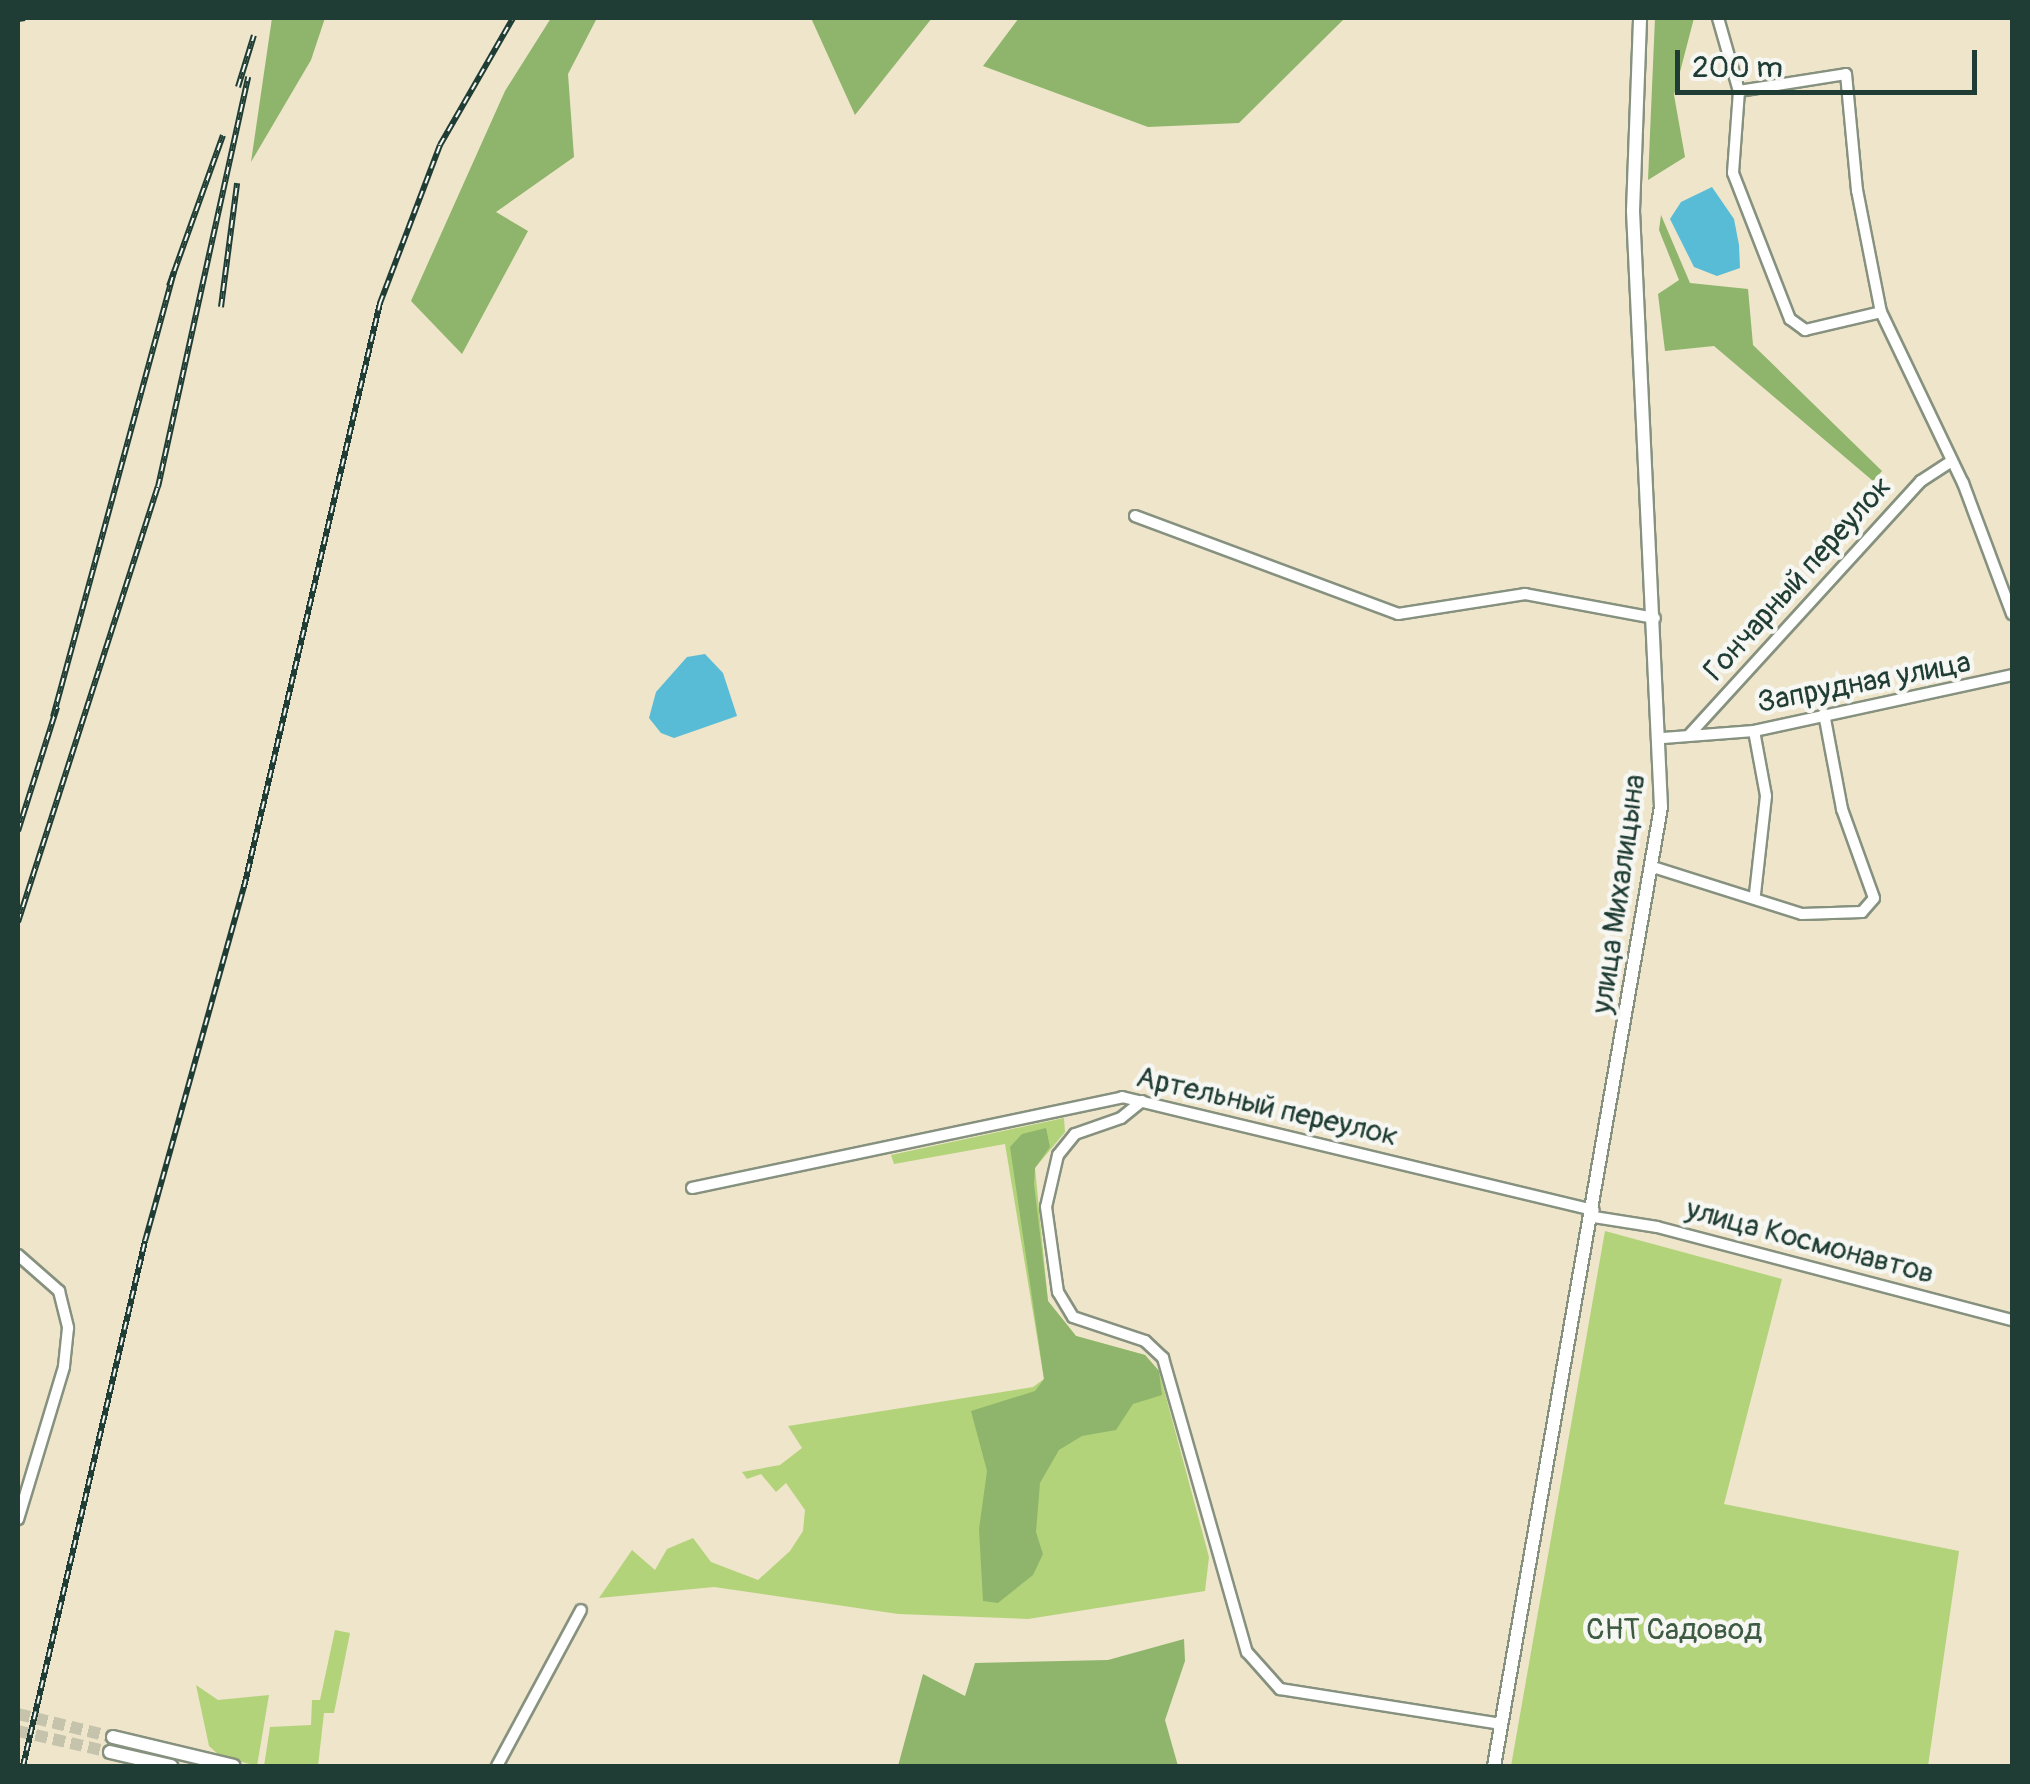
<!DOCTYPE html>
<meta charset="utf-8">
<style>
body{margin:0}
#map{position:relative;width:2030px;height:1784px;overflow:hidden;background:#eee5ca;font-family:Pangolin,sans-serif}
div>[style]{position:absolute}
[style*='--x']{left:calc(var(--x)*1px);top:calc(var(--y)*1px);width:calc(var(--w)*1px);rotate:calc(var(--a)*1deg)}
.green>*{inset:0;background:#b3d37b}
.forest>*{inset:0;background:#8eb56b}
.water>*{inset:0;background:#58bcd6}
.major-tunnel>*{height:12px;margin-top:-6px;transform-origin:0;background:repeating-linear-gradient(90deg,#c5c3ac 0 12px,transparent 0 18px)}
.roads{filter:drop-shadow(2px 0 #86917f) drop-shadow(-2px 0 #86917f) drop-shadow(0 2px #86917f) drop-shadow(0 -2px #86917f)}
.minor>*{height:10px;margin:-5px;padding:0 5px;transform-origin:5px;border-radius:5px;background:#fff}
.major>*{height:12px;margin:-6px;padding:0 6px;transform-origin:6px;border-radius:6px;background:#fff}
.rail>*{height:6px;margin-top:-3px;transform-origin:0;background:repeating-linear-gradient(90deg,#f6f6f2 0 8px,#1f3d34 0 16px);box-sizing:border-box;border-block:2px solid #1f3d34}
span{translate:-50% -50%;white-space:nowrap;text-align:center;line-height:1.15;-webkit-text-stroke:9px #f6f6f2;paint-order:stroke}
.street-label{font-size:30px;color:#1f3d34}
.park-label{font-size:30px;color:#3d5b42}
.frame{position:absolute;inset:0;border:20px solid #1f3d34;pointer-events:none}
.scale{position:absolute;left:1675px;top:50px;width:302px;height:45px;box-sizing:border-box;border:5px solid #1f3d34;border-top:0;padding-left:12px;font-size:30px;line-height:35px;white-space:nowrap;color:#1f3d34;-webkit-text-stroke:8px #f6f6f2;paint-order:stroke}
</style>
<div id="map">
<div class="green">
<i style="clip-path:polygon(1064px 1118px,1065px 1132px,1035px 1168px,1048px 1301px,1076px 1336px,1145px 1355px,1159px 1371px,1209px 1557px,1205px 1591px,1028px 1619px,898px 1614px,714px 1587px,599px 1598px,632px 1550px,655px 1570px,667px 1549px,693px 1538px,711px 1562px,758px 1580px,790px 1551px,803px 1531px,805px 1510px,786px 1483px,776px 1492px,761px 1474px,747px 1479px,742px 1472px,780px 1465px,802px 1448px,788px 1426px,1033px 1387px,1044px 1379px,1005px 1144px,894px 1164px,891px 1155px)"></i>
<i style="clip-path:polygon(1605px 1231px,1782px 1279px,1724px 1504px,1959px 1551px,1928px 1766px,1511px 1766px)"></i>
<i style="clip-path:polygon(335px 1630px,350px 1633px,334px 1713px,324px 1713px,318px 1766px,264px 1766px,270px 1727px,311px 1725px,312px 1700px,320px 1700px)"></i>
<i style="clip-path:polygon(196px 1685px,218px 1700px,269px 1695px,257px 1766px,220px 1756px,209px 1746px)"></i>
</div>
<div class="forest">
<i style="clip-path:polygon(272px 18px,325px 18px,311px 60px,251px 162px)"></i>
<i style="clip-path:polygon(551px 18px,597px 18px,568px 74px,574px 157px,496px 212px,528px 231px,462px 354px,411px 301px,505px 91px)"></i>
<i style="clip-path:polygon(811px 18px,932px 18px,855px 115px)"></i>
<i style="clip-path:polygon(1019px 18px,1345px 18px,1239px 123px,1148px 127px,983px 66px)"></i>
<i style="clip-path:polygon(1655px 18px,1694px 18px,1674px 95px,1685px 157px,1648px 180px)"></i>
<i style="clip-path:polygon(1661px 215px,1690px 283px,1748px 289px,1753px 345px,1882px 471px,1873px 481px,1714px 346px,1665px 351px,1658px 294px,1679px 280px,1659px 230px)"></i>
<i style="clip-path:polygon(1046px 1128px,1050px 1147px,1035px 1168px,1034px 1184px,1048px 1301px,1076px 1336px,1145px 1355px,1159px 1371px,1162px 1395px,1133px 1404px,1116px 1430px,1082px 1436px,1059px 1450px,1040px 1483px,1036px 1532px,1043px 1554px,1033px 1575px,998px 1603px,983px 1601px,979px 1529px,987px 1471px,971px 1411px,1035px 1391px,1044px 1379px,1010px 1147px,1022px 1134px)"></i>
<i style="clip-path:polygon(1184px 1639px,1185px 1661px,1165px 1720px,1178px 1766px,898px 1766px,923px 1674px,965px 1696px,975px 1663px,1108px 1660px)"></i>
</div>
<div class="water">
<i style="clip-path:polygon(1712px 187px,1734px 219px,1739px 245px,1740px 268px,1717px 276px,1694px 267px,1670px 219px,1681px 202px)"></i>
<i style="clip-path:polygon(705px 654px,723px 673px,737px 716px,674px 738px,661px 733px,649px 718px,656px 692px,687px 657px)"></i>
</div>
<div class="major-tunnel">
<i style="--x:18;--y:1714;--w:98;--a:13.6"></i>
<i style="--x:18;--y:1731;--w:94;--a:12.9"></i>
</div>
<div class="roads">
<div class="minor">
<i style="--x:1718;--y:18;--w:76;--a:74"></i>
<i style="--x:1739;--y:91;--w:82;--a:94.2"></i>
<i style="--x:1733;--y:173;--w:157;--a:68.7"></i>
<i style="--x:1790;--y:319;--w:19;--a:36"></i>
<i style="--x:1805;--y:330;--w:78;--a:-13.3"></i>
<i style="--x:1739;--y:91;--w:108;--a:-9"></i>
<i style="--x:1846;--y:74;--w:117;--a:84.6"></i>
<i style="--x:1857;--y:190;--w:124;--a:78.9"></i>
<i style="--x:1881;--y:312;--w:190;--a:64.4"></i>
<i style="--x:1963;--y:483;--w:140;--a:69.5"></i>
<i style="--x:1135;--y:516;--w:281;--a:20.4"></i>
<i style="--x:1398;--y:614;--w:129;--a:-8.9"></i>
<i style="--x:1525;--y:594;--w:132;--a:10.5"></i>
<i style="--x:1754;--y:731;--w:66;--a:79.5"></i>
<i style="--x:1766;--y:796;--w:99;--a:96.4"></i>
<i style="--x:1690;--y:734;--w:343;--a:-47.6"></i>
<i style="--x:1921;--y:481;--w:33;--a:-33"></i>
<i style="--x:1663;--y:738;--w:91;--a:-4.4"></i>
<i style="--x:1754;--y:731;--w:264;--a:-12.2"></i>
<i style="--x:1653;--y:867;--w:156;--a:17.5"></i>
<i style="--x:1802;--y:914;--w:60;--a:-1.9"></i>
<i style="--x:1862;--y:912;--w:18;--a:-49"></i>
<i style="--x:1874;--y:898;--w:95;--a:-109.8"></i>
<i style="--x:1842;--y:809;--w:97;--a:-100.7"></i>
<i style="--x:1142;--y:1101;--w:27;--a:141"></i>
<i style="--x:1121;--y:1118;--w:49;--a:160.8"></i>
<i style="--x:1075;--y:1134;--w:27;--a:129"></i>
<i style="--x:1058;--y:1155;--w:53;--a:103"></i>
<i style="--x:1046;--y:1207;--w:86;--a:82"></i>
<i style="--x:1058;--y:1292;--w:29;--a:59"></i>
<i style="--x:1073;--y:1317;--w:76;--a:18.4"></i>
<i style="--x:1145;--y:1341;--w:25;--a:43"></i>
<i style="--x:1163;--y:1358;--w:306;--a:74.1"></i>
<i style="--x:1247;--y:1652;--w:50;--a:48.3"></i>
<i style="--x:1280;--y:1689;--w:224;--a:9"></i>
<i style="--x:692;--y:1188;--w:440;--a:-11.9"></i>
<i style="--x:1122;--y:1097;--w:485;--a:13.5"></i>
<i style="--x:1594;--y:1217;--w:64;--a:9"></i>
<i style="--x:1657;--y:1227;--w:367;--a:14.7"></i>
<i style="--x:18;--y:1255;--w:55;--a:41.3"></i>
<i style="--x:59;--y:1291;--w:38;--a:76"></i>
<i style="--x:68;--y:1328;--w:39;--a:96"></i>
<i style="--x:64;--y:1367;--w:159;--a:106.8"></i>
<i style="--x:497;--y:1766;--w:177;--a:-61.7"></i>
</div>
<div class="major">
<i style="--x:113;--y:1737;--w:124;--a:13.5"></i>
<i style="--x:110;--y:1752;--w:63;--a:12.9"></i>
<i style="--x:1494;--y:1766;--w:973;--a:-80.12"></i>
<i style="--x:1661;--y:807;--w:597;--a:-92.69"></i>
<i style="--x:1633;--y:211;--w:193;--a:-87.9"></i>
</div>
</div>
<div class="rail">
<i style="--x:18;--y:19;--w:7;--a:-8"></i>
<i style="--x:238;--y:87;--w:54;--a:-72.9"></i>
<i style="--x:169;--y:286;--w:160;--a:-70.3"></i>
<i style="--x:221;--y:307;--w:125;--a:-82.6"></i>
<i style="--x:53;--y:717;--w:461;--a:-74.8"></i>
<i style="--x:18;--y:831;--w:130;--a:-72.5"></i>
<i style="--x:18;--y:922;--w:457;--a:-72.2"></i>
<i style="--x:158;--y:487;--w:420;--a:-77.6"></i>
<i style="--x:23;--y:1766;--w:539;--a:-76.92"></i>
<i style="--x:145;--y:1241;--w:368;--a:-74.4"></i>
<i style="--x:244;--y:887;--w:600;--a:-76.89"></i>
<i style="--x:380;--y:303;--w:169;--a:-69.2"></i>
<i style="--x:440;--y:145;--w:146;--a:-60.1"></i>
</div>
<div class="street-label">
<span style="left:1798px;top:579px;rotate:-48deg">Гончарный переулок</span>
<span style="left:1864px;top:683px;rotate:-11deg">Запрудная улица</span>
<span style="left:1619px;top:894px;rotate:-82deg">улица Михалицына</span>
<span style="left:1267px;top:1107px;rotate:13deg">Артельный переулок</span>
<span style="left:1810px;top:1242px;rotate:15deg">улица Космонавтов</span>
</div>
<div class="park-label">
<span style="left:1674px;top:1630px">СНТ Садовод</span>
</div>
<div class="frame"></div>
<div class="scale">200 m</div>
</div>
